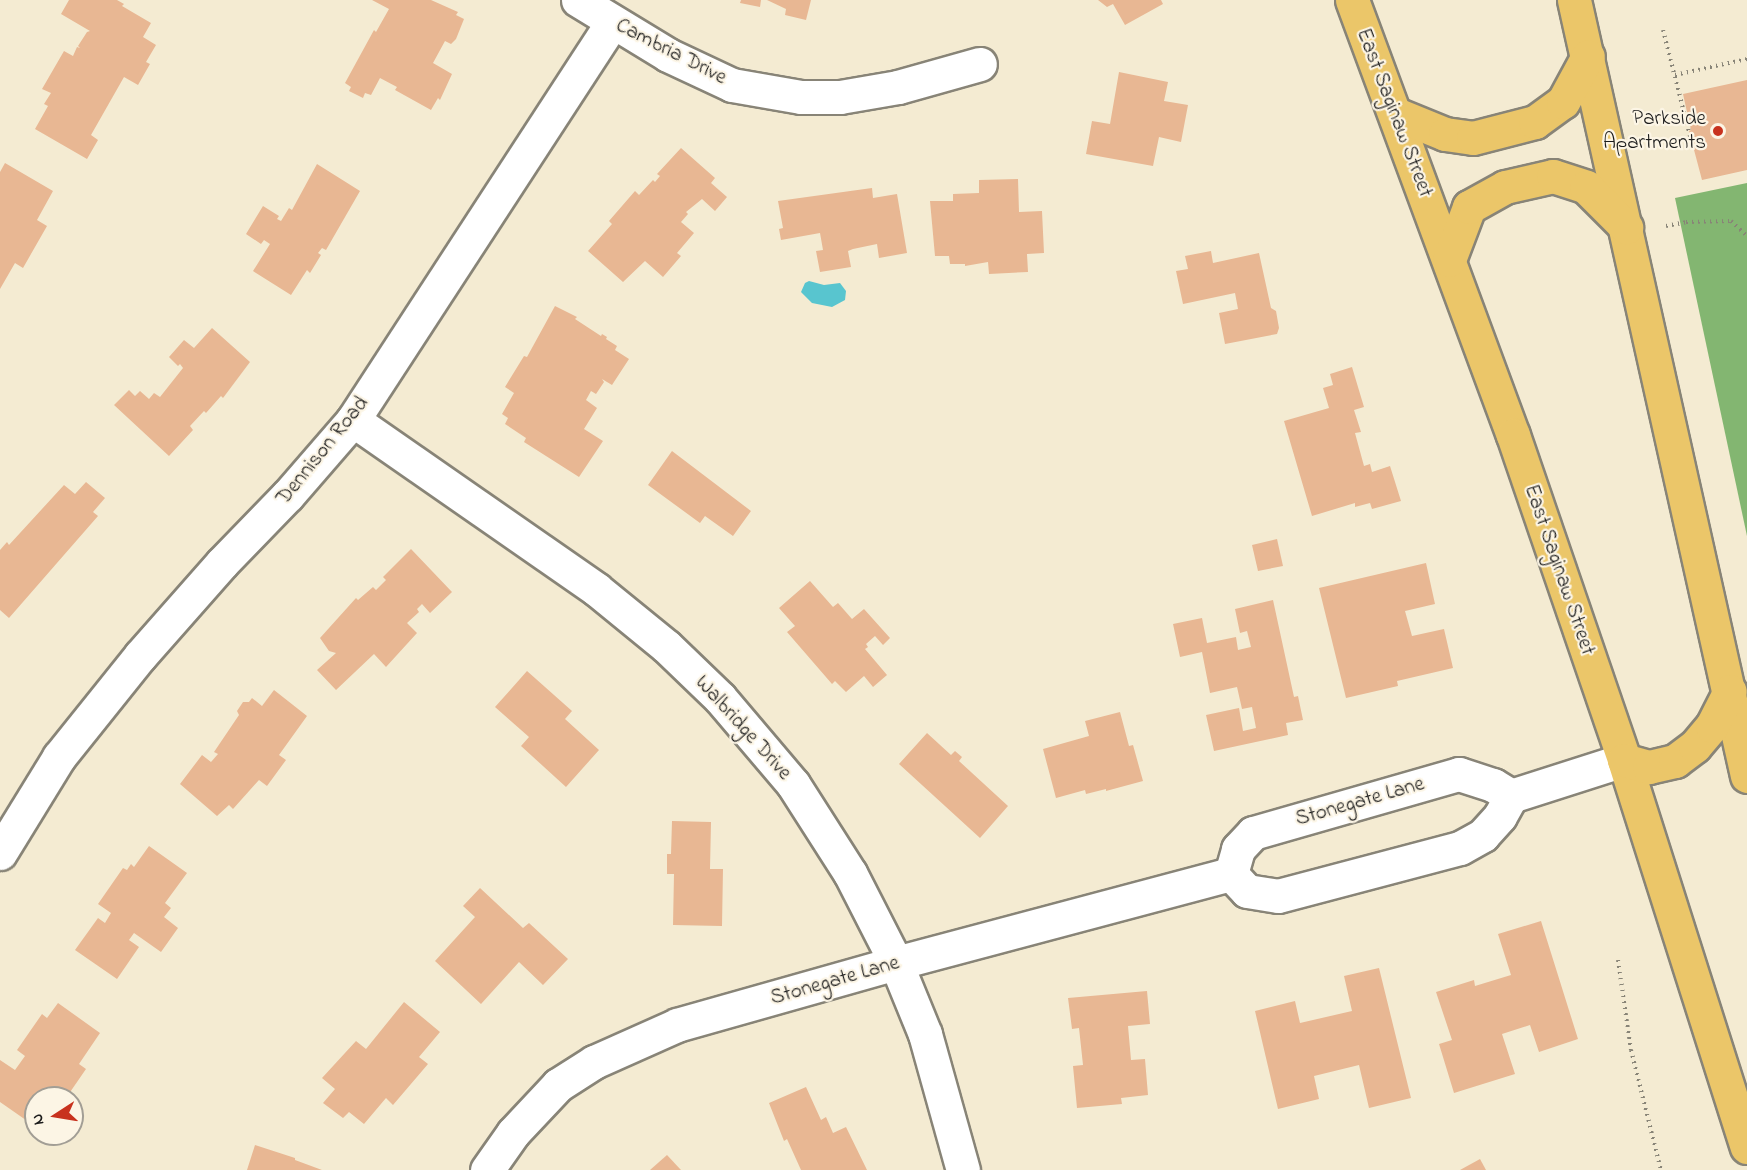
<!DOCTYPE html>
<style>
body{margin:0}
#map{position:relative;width:1747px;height:1170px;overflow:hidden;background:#f4ebd2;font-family:"Indie Flower",sans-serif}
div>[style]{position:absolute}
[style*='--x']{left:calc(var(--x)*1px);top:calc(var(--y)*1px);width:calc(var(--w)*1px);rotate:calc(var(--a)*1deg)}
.forest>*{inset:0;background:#83b671}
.water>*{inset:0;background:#58c5cf}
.building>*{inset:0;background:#e8b793}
.path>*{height:4px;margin-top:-2px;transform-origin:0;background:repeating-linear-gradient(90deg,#888477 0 1.5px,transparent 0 6px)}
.roads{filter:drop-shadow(2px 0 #888477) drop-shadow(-2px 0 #888477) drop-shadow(0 2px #888477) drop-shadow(0 -2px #888477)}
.minor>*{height:33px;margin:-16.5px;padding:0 16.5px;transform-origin:16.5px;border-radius:16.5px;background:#fff}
.primary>*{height:33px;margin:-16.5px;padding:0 16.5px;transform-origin:16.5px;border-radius:16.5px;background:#ebc669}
.dots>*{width:16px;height:16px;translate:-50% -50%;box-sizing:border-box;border:3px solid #fcf5e5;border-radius:50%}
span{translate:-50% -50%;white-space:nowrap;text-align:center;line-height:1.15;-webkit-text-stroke:4.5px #fcf5e5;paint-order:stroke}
.street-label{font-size:21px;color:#1c1c1c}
.poi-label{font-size:21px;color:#1c1c1c}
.right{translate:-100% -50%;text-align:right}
.north{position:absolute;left:24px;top:1086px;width:60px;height:60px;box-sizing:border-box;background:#fcf5e5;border:2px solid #a29e95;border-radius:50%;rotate:258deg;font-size:16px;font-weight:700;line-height:24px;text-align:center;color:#1c1c1c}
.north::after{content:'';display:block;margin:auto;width:21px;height:27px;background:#c8321e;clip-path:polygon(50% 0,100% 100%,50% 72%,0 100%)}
</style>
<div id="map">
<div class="forest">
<i style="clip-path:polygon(1747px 183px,1747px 536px,1675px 198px)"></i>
</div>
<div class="water">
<i style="clip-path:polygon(809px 281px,824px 285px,840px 283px,846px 291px,845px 300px,832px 307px,812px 303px,801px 292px,805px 283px)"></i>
</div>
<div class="building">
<i style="clip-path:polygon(69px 0,117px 0,124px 4px,122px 6px,151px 23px,143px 37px,156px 45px,146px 62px,150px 64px,138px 85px,124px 77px,91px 135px,98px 140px,87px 159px,35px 129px,48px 106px,44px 104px,51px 93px,42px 89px,64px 51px,73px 56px,77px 47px,80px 48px,78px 46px,87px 32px,90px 31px,61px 14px)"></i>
<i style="clip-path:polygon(372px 0,431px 0,458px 12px,456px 15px,464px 19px,456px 39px,451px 44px,445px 41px,433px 63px,452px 74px,440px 100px,438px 98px,431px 110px,395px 90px,397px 87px,380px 78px,371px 95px,365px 93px,363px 98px,349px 91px,351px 87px,345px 83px,374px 30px,376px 32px,389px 9px)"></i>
<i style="clip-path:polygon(741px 0,761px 0,760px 7px,740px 3px)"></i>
<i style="clip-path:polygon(767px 0,811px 0,806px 20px,785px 15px,786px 9px)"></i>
<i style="clip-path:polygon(1098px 0,1161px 0,1163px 4px,1125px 25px,1113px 4px,1107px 7px)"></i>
<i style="clip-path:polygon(1119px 72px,1168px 82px,1164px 101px,1188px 105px,1181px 142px,1159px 137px,1153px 166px,1086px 154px,1092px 121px,1110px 124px)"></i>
<i style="clip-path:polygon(1747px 80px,1747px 170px,1702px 180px,1689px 131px,1691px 130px,1683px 94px)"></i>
<i style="clip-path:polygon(681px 148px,715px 178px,711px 183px,727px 197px,715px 211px,702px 199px,686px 212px,688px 214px,681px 222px,694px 233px,677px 253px,681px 256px,663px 277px,645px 261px,623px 282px,588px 251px,612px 224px,609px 221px,635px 191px,639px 195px,653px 180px,655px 182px,660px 176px,657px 174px)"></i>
<i style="clip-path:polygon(5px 163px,53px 191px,37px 220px,47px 226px,23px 268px,15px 263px,0 289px,0 172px)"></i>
<i style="clip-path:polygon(317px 164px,360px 191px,326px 250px,322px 248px,318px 253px,321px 255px,310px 273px,307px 270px,291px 295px,253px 271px,270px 244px,264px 240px,261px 244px,246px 234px,263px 206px,279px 216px,277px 219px,281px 221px,289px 208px,292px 210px)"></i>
<i style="clip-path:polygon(1018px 179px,1019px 212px,1042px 211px,1044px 253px,1027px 254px,1028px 272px,989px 274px,988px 262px,965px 266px,965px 264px,950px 264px,949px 256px,935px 256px,930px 201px,953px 201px,953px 194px,979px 193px,979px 180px)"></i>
<i style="clip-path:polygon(872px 188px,873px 198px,897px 194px,907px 253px,879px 258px,877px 244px,853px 249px,848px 251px,851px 267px,820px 272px,816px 251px,823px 250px,820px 233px,781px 240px,779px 229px,783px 228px,778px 201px)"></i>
<i style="clip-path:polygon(1211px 251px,1213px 263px,1259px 253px,1271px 308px,1276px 311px,1279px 328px,1277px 334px,1225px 344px,1219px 313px,1238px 309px,1235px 293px,1183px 304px,1176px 271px,1188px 269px,1185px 256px)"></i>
<i style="clip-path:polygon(555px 306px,577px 317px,575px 319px,601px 336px,602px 334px,607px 337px,606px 339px,617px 346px,615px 350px,629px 359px,612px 385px,602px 379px,604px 382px,596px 394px,591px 391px,586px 400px,597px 408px,584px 429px,603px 441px,579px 477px,524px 442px,526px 438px,505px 424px,508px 418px,502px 414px,514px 393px,505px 387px,524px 356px,527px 357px)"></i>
<i style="clip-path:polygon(212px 328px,250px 362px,223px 398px,221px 396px,206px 413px,204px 411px,190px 426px,193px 430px,169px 456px,114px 405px,129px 390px,135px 396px,140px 391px,149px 399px,154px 393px,160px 397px,183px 368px,180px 364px,178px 366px,169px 357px,184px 340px,194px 348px)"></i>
<i style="clip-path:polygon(1352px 367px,1364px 407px,1354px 410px,1361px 432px,1355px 433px,1364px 466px,1370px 464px,1372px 472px,1390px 466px,1401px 501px,1372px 509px,1370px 503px,1355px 507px,1355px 503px,1312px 516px,1284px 421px,1329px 408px,1323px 388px,1333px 385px,1330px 374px)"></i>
<i style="clip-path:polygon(672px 451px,751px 511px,733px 536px,705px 516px,700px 523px,648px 485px)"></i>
<i style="clip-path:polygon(86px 482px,105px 498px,93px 512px,98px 516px,9px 618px,0 610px,0 550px,7px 542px,9px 545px,64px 485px,75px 494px)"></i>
<i style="clip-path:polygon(1277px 539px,1283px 566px,1258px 571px,1252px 545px)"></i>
<i style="clip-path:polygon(411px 549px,452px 592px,430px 613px,422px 604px,417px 609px,419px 612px,407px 623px,417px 633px,386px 667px,374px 654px,336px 690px,317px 670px,336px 653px,329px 651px,320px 638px,356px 598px,358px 600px,373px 587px,376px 590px,386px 580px,383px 577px)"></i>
<i style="clip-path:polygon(1426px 563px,1435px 604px,1405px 611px,1412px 636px,1444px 629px,1453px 668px,1397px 681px,1398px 686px,1346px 698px,1319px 588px)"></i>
<i style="clip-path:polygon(810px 581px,833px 607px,838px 603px,852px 619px,864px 609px,890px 638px,883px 645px,875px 636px,866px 644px,868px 647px,865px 649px,887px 675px,873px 687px,864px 676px,846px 692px,835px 681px,832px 684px,787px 632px,795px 626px,779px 608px)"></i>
<i style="clip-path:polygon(1273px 600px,1294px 697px,1298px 696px,1303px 720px,1286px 723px,1288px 735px,1214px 751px,1206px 715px,1239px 708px,1243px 731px,1256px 728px,1252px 707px,1242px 709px,1237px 687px,1210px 693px,1202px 652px,1180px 657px,1173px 624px,1202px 618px,1207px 643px,1236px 637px,1238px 650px,1251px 647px,1247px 631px,1240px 633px,1235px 609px)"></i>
<i style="clip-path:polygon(527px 671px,572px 711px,565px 719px,599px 750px,566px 787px,521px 746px,529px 737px,495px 707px)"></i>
<i style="clip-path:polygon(274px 690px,307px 716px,279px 755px,286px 760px,267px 786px,259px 780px,233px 809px,229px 805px,217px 816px,180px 784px,202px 755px,211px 762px,218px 754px,214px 752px,239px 715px,237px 711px,243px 702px,249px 702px,252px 698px,262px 706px)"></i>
<i style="clip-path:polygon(1120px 712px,1129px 746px,1133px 745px,1143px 781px,1106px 791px,1106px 789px,1086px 794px,1085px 790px,1056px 798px,1043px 749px,1089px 736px,1085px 721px)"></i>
<i style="clip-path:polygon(927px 733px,951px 755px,955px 751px,962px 757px,959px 761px,1008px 806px,980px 838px,899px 764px)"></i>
<i style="clip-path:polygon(672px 821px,711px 822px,710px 869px,723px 869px,722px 926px,673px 925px,674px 874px,667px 874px,667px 854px,671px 854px)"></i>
<i style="clip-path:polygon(149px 846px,187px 873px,165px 903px,171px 908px,164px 917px,178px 928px,161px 952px,134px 933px,129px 940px,139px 947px,117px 979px,75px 950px,98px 918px,105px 923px,111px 913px,98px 904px,123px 868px,127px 870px,131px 864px,134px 867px)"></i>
<i style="clip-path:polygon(480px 888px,523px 928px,529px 923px,568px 959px,543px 985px,519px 962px,481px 1004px,435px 961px,475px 917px,463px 906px)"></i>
<i style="clip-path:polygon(1541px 921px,1578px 1039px,1539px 1052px,1530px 1025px,1502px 1034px,1515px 1074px,1454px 1093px,1439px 1044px,1452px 1040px,1436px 992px,1474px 980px,1475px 986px,1511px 975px,1498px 934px)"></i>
<i style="clip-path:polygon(1379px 968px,1411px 1098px,1369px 1108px,1359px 1065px,1314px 1076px,1319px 1099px,1278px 1109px,1255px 1011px,1295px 1001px,1300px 1023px,1352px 1011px,1344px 976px)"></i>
<i style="clip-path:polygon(1147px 991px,1150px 1024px,1128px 1026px,1131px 1060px,1145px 1059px,1148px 1095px,1121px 1098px,1122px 1104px,1077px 1108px,1073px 1066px,1083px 1065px,1079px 1028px,1072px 1029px,1068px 998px)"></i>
<i style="clip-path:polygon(404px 1002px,440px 1032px,419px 1057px,428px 1064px,393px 1105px,386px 1098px,364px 1124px,349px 1112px,343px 1118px,323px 1103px,335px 1089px,322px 1078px,356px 1041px,366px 1049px)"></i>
<i style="clip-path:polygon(58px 1003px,100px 1033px,79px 1064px,86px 1069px,66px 1098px,36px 1098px,36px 1121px,33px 1125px,0 1102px,0 1060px,15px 1070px,25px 1056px,17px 1050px,42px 1014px,47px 1018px)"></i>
<i style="clip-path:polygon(806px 1087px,821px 1120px,826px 1117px,833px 1133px,846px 1127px,867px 1170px,801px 1170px,787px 1139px,784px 1141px,769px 1103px)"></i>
<i style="clip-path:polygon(255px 1145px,295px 1158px,295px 1160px,322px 1170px,247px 1170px)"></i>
<i style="clip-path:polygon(667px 1155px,681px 1170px,650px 1170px)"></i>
<i style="clip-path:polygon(1480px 1159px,1486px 1170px,1460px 1170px)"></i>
</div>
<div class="path">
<i style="--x:1663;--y:30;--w:114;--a:75.7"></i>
<i style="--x:1675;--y:75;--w:74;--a:-12.5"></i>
<i style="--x:1666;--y:226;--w:20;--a:-11"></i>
<i style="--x:1686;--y:222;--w:45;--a:-1.3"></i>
<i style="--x:1731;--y:221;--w:22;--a:43"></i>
<i style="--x:1618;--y:960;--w:91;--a:81.8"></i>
<i style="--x:1631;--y:1050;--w:124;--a:76"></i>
</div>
<div class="roads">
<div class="minor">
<i style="--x:578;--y:0;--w:105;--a:31.4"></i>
<i style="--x:668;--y:55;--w:71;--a:25.1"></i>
<i style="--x:732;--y:85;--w:70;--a:9.9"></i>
<i style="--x:801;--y:97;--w:39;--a:0"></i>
<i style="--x:840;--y:97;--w:59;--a:-9.8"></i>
<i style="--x:898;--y:87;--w:85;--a:-15.7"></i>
<i style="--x:353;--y:420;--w:296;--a:34.8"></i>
<i style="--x:596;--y:589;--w:90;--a:39.2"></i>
<i style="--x:666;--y:646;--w:75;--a:43.9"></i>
<i style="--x:720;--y:698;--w:113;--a:49.7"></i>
<i style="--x:793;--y:784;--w:106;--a:57.4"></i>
<i style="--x:850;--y:873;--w:101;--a:62.9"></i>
<i style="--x:896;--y:963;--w:77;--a:67.8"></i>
<i style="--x:925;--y:1034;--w:141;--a:74.4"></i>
<i style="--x:0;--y:853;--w:113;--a:-58.4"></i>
<i style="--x:59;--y:757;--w:129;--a:-51.3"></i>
<i style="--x:140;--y:656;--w:124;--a:-48.6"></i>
<i style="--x:222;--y:563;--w:95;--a:-45.9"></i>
<i style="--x:288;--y:495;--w:99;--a:-49.1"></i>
<i style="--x:353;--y:420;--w:475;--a:-56.9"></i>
<i style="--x:1231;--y:874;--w:23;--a:47"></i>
<i style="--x:1247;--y:891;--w:31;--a:9"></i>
<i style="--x:1278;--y:896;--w:188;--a:-14.8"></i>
<i style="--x:1460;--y:848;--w:26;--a:-29"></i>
<i style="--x:1483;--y:835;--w:25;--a:-48"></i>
<i style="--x:1500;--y:816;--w:23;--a:-61"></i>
<i style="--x:1511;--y:796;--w:119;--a:-17.7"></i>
<i style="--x:1231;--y:874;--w:26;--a:-74"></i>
<i style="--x:1238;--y:849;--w:22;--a:-47"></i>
<i style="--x:1253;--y:833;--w:214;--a:-16"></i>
<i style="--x:1459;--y:774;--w:36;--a:18"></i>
<i style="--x:1493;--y:785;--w:21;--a:31"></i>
<i style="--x:487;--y:1170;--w:45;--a:-54.9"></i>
<i style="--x:513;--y:1133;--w:66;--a:-46.8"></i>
<i style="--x:558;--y:1085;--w:43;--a:-32.6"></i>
<i style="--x:594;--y:1062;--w:91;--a:-24"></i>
<i style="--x:677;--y:1025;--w:228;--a:-15.8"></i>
<i style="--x:896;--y:963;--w:347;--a:-14.9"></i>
</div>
<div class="primary">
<i style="--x:1352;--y:0;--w:464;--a:69.7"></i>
<i style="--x:1513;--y:435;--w:343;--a:71.1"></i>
<i style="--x:1624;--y:760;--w:406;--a:72.4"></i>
<i style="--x:1574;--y:0;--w:795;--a:77.43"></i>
<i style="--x:1396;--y:114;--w:53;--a:22.2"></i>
<i style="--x:1445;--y:134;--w:28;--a:8"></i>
<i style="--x:1473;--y:138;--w:64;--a:-14.5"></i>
<i style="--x:1535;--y:122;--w:34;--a:-36"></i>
<i style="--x:1563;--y:102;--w:52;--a:-61.5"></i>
<i style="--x:1449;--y:260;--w:57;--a:-69.3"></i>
<i style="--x:1469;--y:207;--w:41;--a:-29.1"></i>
<i style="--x:1505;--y:187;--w:49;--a:-12.9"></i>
<i style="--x:1553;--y:176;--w:35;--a:18"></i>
<i style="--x:1586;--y:187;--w:57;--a:45"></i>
<i style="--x:1624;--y:760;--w:26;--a:16"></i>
<i style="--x:1649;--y:767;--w:27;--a:-13"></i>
<i style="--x:1675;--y:761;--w:25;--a:-37"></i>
<i style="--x:1695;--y:746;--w:26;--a:-50"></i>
<i style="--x:1712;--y:726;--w:39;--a:-63"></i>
</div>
</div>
<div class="dots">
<i style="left:1718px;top:131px;background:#c8321e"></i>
</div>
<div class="street-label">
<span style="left:671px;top:52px;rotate:27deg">Cambria Drive</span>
<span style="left:1394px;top:113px;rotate:69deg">East Saginaw Street</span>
<span style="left:323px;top:451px;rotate:-51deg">Dennison Road</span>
<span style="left:1559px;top:570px;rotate:71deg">East Saginaw Street</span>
<span style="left:743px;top:728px;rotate:48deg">Walbridge Drive</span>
<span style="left:1360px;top:802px;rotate:-16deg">Stonegate Lane</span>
<span style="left:835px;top:981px;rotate:-16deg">Stonegate Lane</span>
</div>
<div class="poi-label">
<span class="right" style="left:1706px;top:131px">Parkside<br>Apartments</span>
</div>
<div class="north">N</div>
</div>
